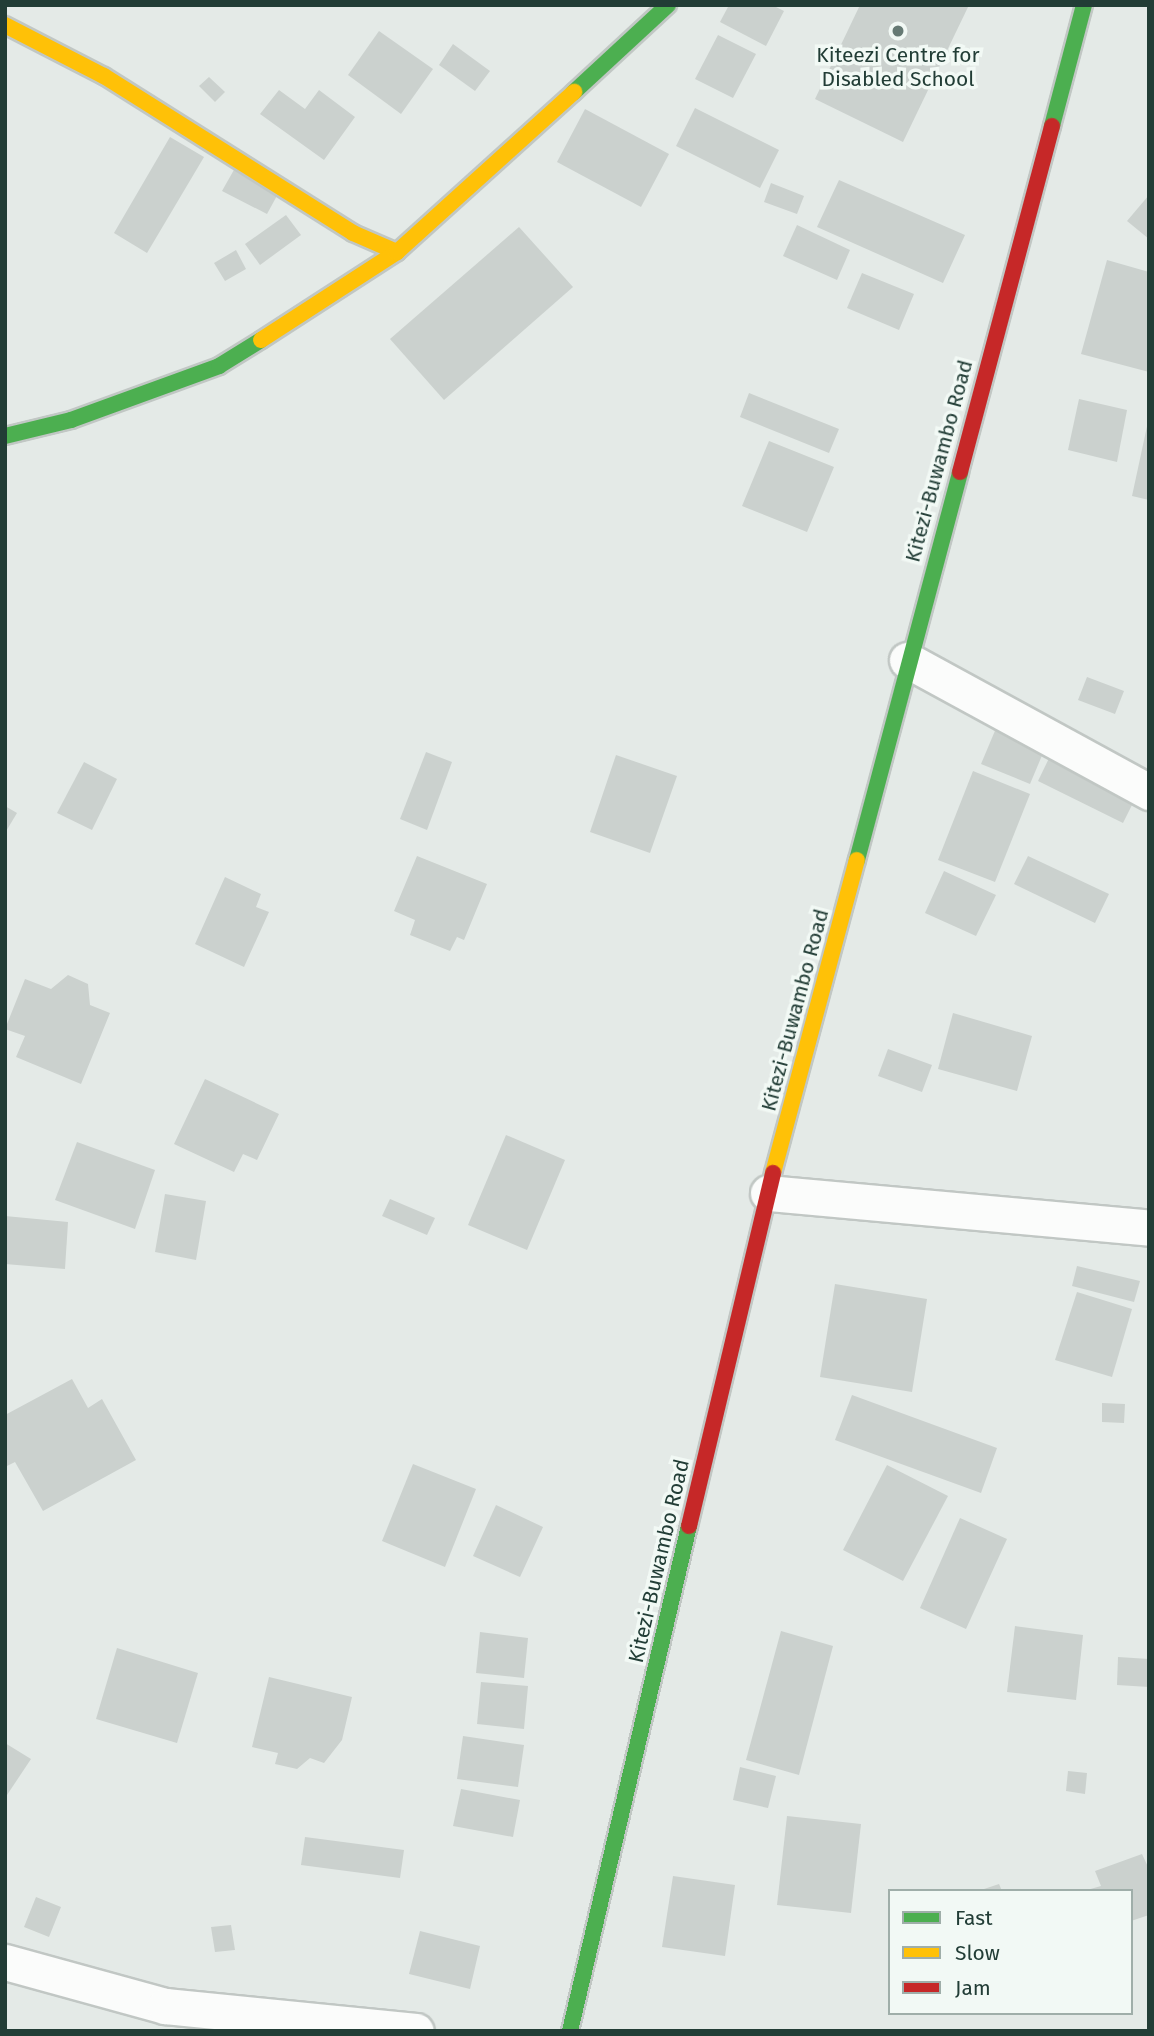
<!DOCTYPE html>
<style>
body{margin:0}
#map{position:relative;width:1154px;height:2036px;overflow:hidden;background:#e4eae7;font-family:"Fira Sans",sans-serif}
div>[style]{position:absolute}
[style*='--x']{left:calc(var(--x)*1px);top:calc(var(--y)*1px);width:calc(var(--w)*1px);rotate:calc(var(--a)*1deg)}
.building>*{inset:0;background:#cbd1ce}
.roads{filter:drop-shadow(2px 0 #c1c7c4) drop-shadow(-2px 0 #c1c7c4) drop-shadow(0 2px #c1c7c4) drop-shadow(0 -2px #c1c7c4)}
.street>*{height:35px;margin:-17.5px;padding:0 17.5px;transform-origin:17.5px;border-radius:17.5px;background:#fbfcfb}
.fast>*{height:16px;margin:-8px;padding:0 8px;transform-origin:8px;border-radius:8px;background:#4caf50}
.slow>*{height:16px;margin:-8px;padding:0 8px;transform-origin:8px;border-radius:8px;background:#ffc107}
.jam>*{height:16px;margin:-8px;padding:0 8px;transform-origin:8px;border-radius:8px;background:#c62828}
.dots>*{width:19px;height:19px;translate:-50% -50%;box-sizing:border-box;border:4px solid #f2f9f5;border-radius:50%}
span{translate:-50% -50%;white-space:nowrap;text-align:center;line-height:1.15;-webkit-text-stroke:7px #f2f9f5;paint-order:stroke}
.poi-label{font-size:21px;color:#223d36}
.street-label{font-size:21px;color:#223d36}
.frame{position:absolute;inset:0;border:7px solid #223d36;pointer-events:none}
.legend{position:absolute;left:888px;top:1889px;width:245px;height:126px;box-sizing:border-box;background:#f2f9f5;border:2px solid #9faea9;margin:0;padding:9px 12px;list-style:none;font-size:21px;color:#223d36}
.legend li{display:flex;align-items:center;gap:14px;height:35px}
.legend b{width:35px;border:2px solid #9faea9}
</style>
<div id="map">
<div class="building">
<i style="clip-path:polygon(729px 5px,772px 5px,784px 11px,766px 46px,720px 22px)"></i>
<i style="clip-path:polygon(860px 5px,969px 5px,903px 142px,815px 99px)"></i>
<i style="clip-path:polygon(379px 31px,433px 69px,401px 114px,348px 75px)"></i>
<i style="clip-path:polygon(718px 35px,756px 54px,733px 98px,695px 79px)"></i>
<i style="clip-path:polygon(453px 44px,490px 71px,475px 91px,439px 65px)"></i>
<i style="clip-path:polygon(209px 77px,225px 92px,215px 102px,199px 86px)"></i>
<i style="clip-path:polygon(279px 90px,305px 109px,319px 90px,355px 117px,324px 160px,260px 114px)"></i>
<i style="clip-path:polygon(695px 108px,779px 150px,760px 188px,676px 146px)"></i>
<i style="clip-path:polygon(585px 109px,669px 154px,641px 207px,557px 162px)"></i>
<i style="clip-path:polygon(170px 137px,204px 157px,147px 253px,114px 233px)"></i>
<i style="clip-path:polygon(235px 168px,279px 192px,267px 214px,222px 191px)"></i>
<i style="clip-path:polygon(839px 180px,965px 235px,943px 283px,817px 227px)"></i>
<i style="clip-path:polygon(771px 183px,804px 196px,797px 214px,764px 202px)"></i>
<i style="clip-path:polygon(1149px 195px,1149px 239px,1127px 221px)"></i>
<i style="clip-path:polygon(286px 215px,301px 235px,260px 265px,245px 244px)"></i>
<i style="clip-path:polygon(797px 225px,850px 250px,837px 280px,783px 256px)"></i>
<i style="clip-path:polygon(519px 227px,573px 287px,444px 400px,390px 339px)"></i>
<i style="clip-path:polygon(236px 250px,246px 269px,225px 281px,214px 263px)"></i>
<i style="clip-path:polygon(1107px 260px,1149px 272px,1149px 372px,1081px 354px)"></i>
<i style="clip-path:polygon(862px 273px,914px 294px,899px 330px,847px 308px)"></i>
<i style="clip-path:polygon(749px 393px,839px 429px,829px 453px,740px 417px)"></i>
<i style="clip-path:polygon(1079px 399px,1127px 410px,1117px 462px,1068px 450px)"></i>
<i style="clip-path:polygon(1149px 417px,1149px 500px,1132px 496px)"></i>
<i style="clip-path:polygon(769px 441px,834px 467px,807px 532px,742px 506px)"></i>
<i style="clip-path:polygon(1087px 677px,1124px 691px,1115px 714px,1078px 700px)"></i>
<i style="clip-path:polygon(997px 726px,1046px 746px,1030px 784px,981px 764px)"></i>
<i style="clip-path:polygon(1053px 750px,1138px 793px,1123px 823px,1038px 781px)"></i>
<i style="clip-path:polygon(426px 752px,452px 762px,427px 830px,400px 819px)"></i>
<i style="clip-path:polygon(616px 755px,677px 776px,650px 853px,590px 832px)"></i>
<i style="clip-path:polygon(84px 762px,117px 779px,92px 830px,57px 813px)"></i>
<i style="clip-path:polygon(973px 771px,1030px 794px,995px 882px,938px 860px)"></i>
<i style="clip-path:polygon(5px 806px,17px 813px,5px 833px)"></i>
<i style="clip-path:polygon(417px 856px,487px 884px,464px 940px,457px 937px,450px 951px,410px 935px,415px 920px,394px 911px)"></i>
<i style="clip-path:polygon(1028px 856px,1109px 894px,1095px 923px,1014px 884px)"></i>
<i style="clip-path:polygon(944px 871px,996px 895px,976px 936px,925px 913px)"></i>
<i style="clip-path:polygon(225px 877px,261px 894px,256px 907px,269px 912px,244px 967px,195px 944px)"></i>
<i style="clip-path:polygon(68px 975px,88px 984px,90px 1005px,110px 1013px,81px 1084px,16px 1057px,25px 1036px,5px 1029px,25px 979px,51px 989px)"></i>
<i style="clip-path:polygon(953px 1013px,1032px 1036px,1017px 1091px,938px 1069px)"></i>
<i style="clip-path:polygon(888px 1049px,932px 1065px,922px 1092px,878px 1076px)"></i>
<i style="clip-path:polygon(205px 1079px,279px 1114px,257px 1160px,243px 1154px,234px 1172px,174px 1144px)"></i>
<i style="clip-path:polygon(506px 1135px,565px 1160px,527px 1250px,468px 1225px)"></i>
<i style="clip-path:polygon(77px 1142px,155px 1170px,135px 1229px,55px 1200px)"></i>
<i style="clip-path:polygon(165px 1194px,206px 1201px,196px 1260px,155px 1252px)"></i>
<i style="clip-path:polygon(390px 1199px,435px 1218px,427px 1235px,382px 1216px)"></i>
<i style="clip-path:polygon(5px 1216px,68px 1222px,65px 1269px,5px 1264px)"></i>
<i style="clip-path:polygon(1077px 1266px,1140px 1281px,1134px 1302px,1072px 1286px)"></i>
<i style="clip-path:polygon(835px 1284px,927px 1299px,912px 1392px,820px 1377px)"></i>
<i style="clip-path:polygon(1077px 1292px,1132px 1309px,1112px 1377px,1055px 1360px)"></i>
<i style="clip-path:polygon(72px 1379px,88px 1408px,102px 1399px,136px 1460px,43px 1511px,15px 1462px,5px 1467px,5px 1415px)"></i>
<i style="clip-path:polygon(852px 1395px,997px 1448px,981px 1493px,835px 1440px)"></i>
<i style="clip-path:polygon(1102px 1403px,1125px 1404px,1124px 1423px,1102px 1422px)"></i>
<i style="clip-path:polygon(413px 1464px,476px 1489px,445px 1567px,382px 1541px)"></i>
<i style="clip-path:polygon(887px 1465px,948px 1496px,903px 1581px,843px 1550px)"></i>
<i style="clip-path:polygon(496px 1505px,543px 1527px,520px 1577px,473px 1556px)"></i>
<i style="clip-path:polygon(960px 1518px,1007px 1539px,966px 1629px,920px 1608px)"></i>
<i style="clip-path:polygon(1015px 1626px,1083px 1635px,1076px 1700px,1007px 1692px)"></i>
<i style="clip-path:polygon(781px 1631px,833px 1646px,799px 1775px,746px 1760px)"></i>
<i style="clip-path:polygon(480px 1632px,528px 1638px,524px 1678px,476px 1673px)"></i>
<i style="clip-path:polygon(117px 1648px,198px 1673px,177px 1743px,96px 1719px)"></i>
<i style="clip-path:polygon(1118px 1657px,1149px 1659px,1149px 1687px,1117px 1685px)"></i>
<i style="clip-path:polygon(269px 1677px,352px 1697px,342px 1740px,324px 1763px,310px 1758px,297px 1769px,275px 1764px,278px 1753px,252px 1747px)"></i>
<i style="clip-path:polygon(481px 1682px,528px 1686px,524px 1729px,477px 1724px)"></i>
<i style="clip-path:polygon(463px 1736px,524px 1745px,518px 1787px,457px 1779px)"></i>
<i style="clip-path:polygon(5px 1743px,31px 1759px,5px 1798px)"></i>
<i style="clip-path:polygon(740px 1767px,776px 1776px,768px 1808px,733px 1800px)"></i>
<i style="clip-path:polygon(1068px 1771px,1087px 1773px,1085px 1794px,1066px 1791px)"></i>
<i style="clip-path:polygon(461px 1789px,520px 1800px,513px 1837px,453px 1826px)"></i>
<i style="clip-path:polygon(787px 1816px,861px 1824px,851px 1913px,777px 1905px)"></i>
<i style="clip-path:polygon(305px 1837px,404px 1850px,400px 1878px,301px 1865px)"></i>
<i style="clip-path:polygon(1142px 1854px,1149px 1869px,1149px 1915px,1131px 1921px,1131px 1891px,1087px 1890px,1101px 1886px,1095px 1871px)"></i>
<i style="clip-path:polygon(673px 1876px,735px 1885px,725px 1956px,662px 1947px)"></i>
<i style="clip-path:polygon(999px 1884px,1002px 1891px,981px 1891px,981px 1890px)"></i>
<i style="clip-path:polygon(36px 1897px,61px 1907px,49px 1937px,24px 1927px)"></i>
<i style="clip-path:polygon(231px 1925px,235px 1950px,215px 1952px,211px 1927px)"></i>
<i style="clip-path:polygon(420px 1931px,480px 1946px,470px 1989px,409px 1974px)"></i>
</div>
<div class="roads">
<div class="street">
<i style="--x:907;--y:660;--w:276;--a:28.6"></i>
<i style="--x:768;--y:1193;--w:383;--a:5.2"></i>
<i style="--x:5;--y:1962;--w:166;--a:15.4"></i>
<i style="--x:165;--y:2006;--w:252;--a:5.7"></i>
</div>
<div class="fast">
<i style="--x:574;--y:92;--w:128;--a:-42.8"></i>
<i style="--x:1052;--y:126;--w:125;--a:-75.2"></i>
<i style="--x:5;--y:436;--w:68;--a:-13.6"></i>
<i style="--x:71;--y:420;--w:158;--a:-20"></i>
<i style="--x:219;--y:366;--w:49;--a:-31.8"></i>
<i style="--x:857;--y:860;--w:401;--a:-75.1"></i>
<i style="--x:570;--y:2031;--w:519;--a:-76.74"></i>
</div>
<div class="slow">
<i style="--x:5;--y:25;--w:111;--a:27.3"></i>
<i style="--x:104;--y:76;--w:294;--a:32.2"></i>
<i style="--x:353;--y:233;--w:48;--a:23.4"></i>
<i style="--x:261;--y:340;--w:162;--a:-32.9"></i>
<i style="--x:397;--y:252;--w:239;--a:-42.1"></i>
<i style="--x:773;--y:1173;--w:324;--a:-75"></i>
</div>
<div class="jam">
<i style="--x:960;--y:472;--w:358;--a:-75.1"></i>
<i style="--x:689;--y:1526;--w:363;--a:-76.6"></i>
</div>
</div>
<div class="dots">
<i style="left:898px;top:31px;background:#667a74"></i>
</div>
<div class="poi-label">
<span style="left:898px;top:67px">Kiteezi Centre for<br>Disabled School</span>
</div>
<div class="street-label">
<span style="left:939px;top:461px;rotate:-75deg">Kitezi-Buwambo Road</span>
<span style="left:795px;top:1010px;rotate:-75deg">Kitezi-Buwambo Road</span>
<span style="left:659px;top:1561px;rotate:-77deg">Kitezi-Buwambo Road</span>
</div>
<div class="frame"></div>
<ul class="legend">
<li><b style="height:9px;background:#4caf50"></b>Fast</li>
<li><b style="height:9px;background:#ffc107"></b>Slow</li>
<li><b style="height:9px;background:#c62828"></b>Jam</li>
</ul>
</div>
